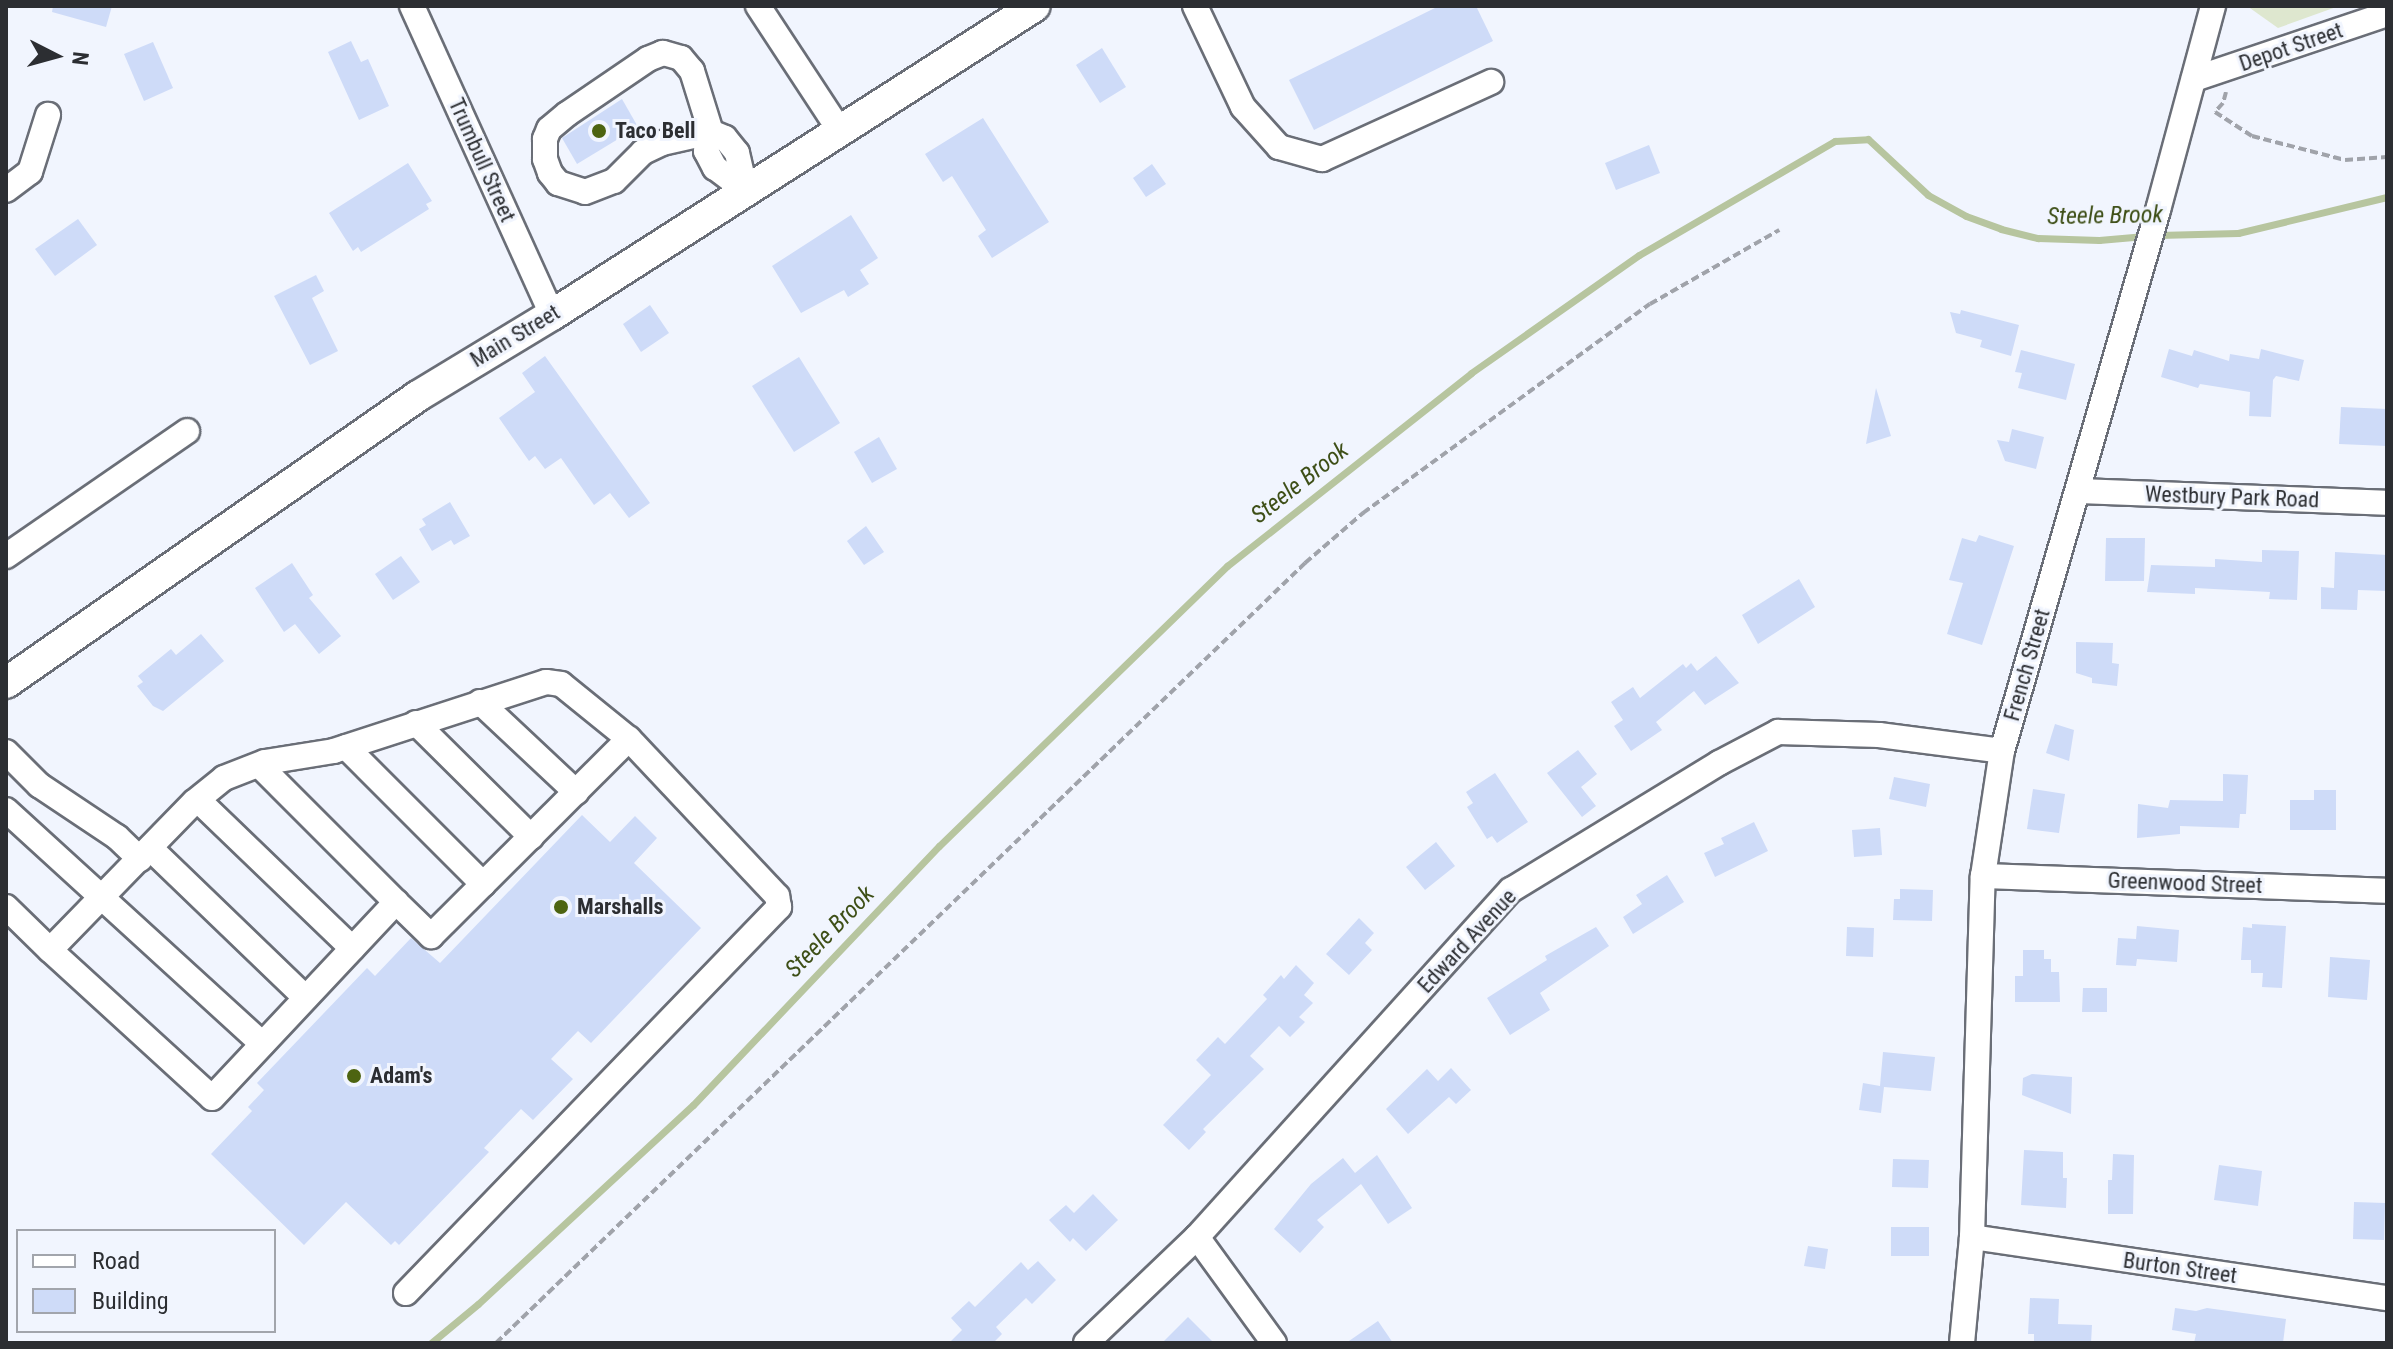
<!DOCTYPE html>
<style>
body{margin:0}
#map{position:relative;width:2393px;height:1349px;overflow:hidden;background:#f1f5fe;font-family:"Roboto Condensed",sans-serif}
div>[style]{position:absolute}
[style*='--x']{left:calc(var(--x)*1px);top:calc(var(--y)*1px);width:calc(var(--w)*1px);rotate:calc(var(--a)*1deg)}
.green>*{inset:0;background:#dee7cf}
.stream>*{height:7px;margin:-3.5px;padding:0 3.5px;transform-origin:3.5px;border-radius:3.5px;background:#b7c59f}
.building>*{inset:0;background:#cedbf8}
.path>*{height:4px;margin-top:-2px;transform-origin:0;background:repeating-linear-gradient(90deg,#a0a3aa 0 8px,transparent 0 12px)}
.roads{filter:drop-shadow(2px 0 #6a6e77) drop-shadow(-2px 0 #6a6e77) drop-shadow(0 2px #6a6e77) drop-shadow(0 -2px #6a6e77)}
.minor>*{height:24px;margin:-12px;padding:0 12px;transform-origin:12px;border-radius:12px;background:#fff}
.major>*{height:30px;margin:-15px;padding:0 15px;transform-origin:15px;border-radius:15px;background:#fff}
.dots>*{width:22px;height:22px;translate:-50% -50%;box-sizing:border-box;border:4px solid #f1f5fe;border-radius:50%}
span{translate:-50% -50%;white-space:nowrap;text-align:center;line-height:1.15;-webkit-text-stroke:6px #f1f5fe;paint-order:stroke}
.street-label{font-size:22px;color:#2c2e32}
.poi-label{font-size:22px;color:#2c2e32;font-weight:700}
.left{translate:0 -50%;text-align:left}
.water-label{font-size:24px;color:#3e4f17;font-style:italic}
.frame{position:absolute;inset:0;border:8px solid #2c2e32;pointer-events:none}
.legend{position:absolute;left:16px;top:1229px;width:260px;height:104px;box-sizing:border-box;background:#f1f5fe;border:2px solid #a2a5ac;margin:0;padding:10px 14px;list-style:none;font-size:24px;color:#2c2e32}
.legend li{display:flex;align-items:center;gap:16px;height:40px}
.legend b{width:40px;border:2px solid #a2a5ac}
.north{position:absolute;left:16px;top:16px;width:80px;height:80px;-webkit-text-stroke:6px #f1f5fe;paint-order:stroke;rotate:96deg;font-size:22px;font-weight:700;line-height:32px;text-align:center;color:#2c2e32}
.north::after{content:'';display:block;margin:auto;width:28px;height:36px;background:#2c2e32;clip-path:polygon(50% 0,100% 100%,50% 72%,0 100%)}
</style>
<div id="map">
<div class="green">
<i style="clip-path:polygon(2247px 6px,2339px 6px,2278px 28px)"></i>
</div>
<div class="stream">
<i style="--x:2158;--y:235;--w:80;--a:-1.4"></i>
<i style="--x:2238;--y:233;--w:153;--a:-13.6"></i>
<i style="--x:431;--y:1343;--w:61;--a:-39.7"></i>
<i style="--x:478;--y:1304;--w:293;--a:-42.8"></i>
<i style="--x:693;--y:1105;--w:357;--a:-46.5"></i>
<i style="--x:939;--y:846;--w:402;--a:-44.2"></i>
<i style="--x:1227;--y:566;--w:311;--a:-38.3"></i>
<i style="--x:1471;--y:373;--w:205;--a:-35.1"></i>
<i style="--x:1639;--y:255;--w:227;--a:-30.2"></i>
<i style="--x:1835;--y:141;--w:33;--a:-3"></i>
<i style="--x:1868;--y:139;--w:82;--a:43"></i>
<i style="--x:1928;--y:195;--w:43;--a:28.9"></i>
<i style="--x:1966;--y:216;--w:37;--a:20"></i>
<i style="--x:2001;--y:229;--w:38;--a:14"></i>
<i style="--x:2038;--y:238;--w:61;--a:1.9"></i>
<i style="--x:2099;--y:240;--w:46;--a:-5"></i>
</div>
<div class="building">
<i style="clip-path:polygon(53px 6px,112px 6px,106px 27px,52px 12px)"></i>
<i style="clip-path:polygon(1439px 6px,1476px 6px,1493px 41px,1314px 130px,1289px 80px)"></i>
<i style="clip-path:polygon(351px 41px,361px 62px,368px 59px,389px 106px,359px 120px,328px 52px)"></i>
<i style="clip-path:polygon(153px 42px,173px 88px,144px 101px,124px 54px)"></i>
<i style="clip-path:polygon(1102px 48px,1126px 87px,1100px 103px,1076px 65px)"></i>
<i style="clip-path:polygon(622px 99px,638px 127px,577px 164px,562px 138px)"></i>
<i style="clip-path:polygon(983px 118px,1049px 222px,992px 258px,978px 236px,986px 230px,952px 176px,943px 182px,925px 154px)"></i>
<i style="clip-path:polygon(1649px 145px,1660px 173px,1616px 190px,1605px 163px)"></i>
<i style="clip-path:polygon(408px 163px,432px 201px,426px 204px,429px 209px,361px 252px,358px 247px,353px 251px,329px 213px)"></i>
<i style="clip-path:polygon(1152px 164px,1166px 184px,1146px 197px,1133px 178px)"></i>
<i style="clip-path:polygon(851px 215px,878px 258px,860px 270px,869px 284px,848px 297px,844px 290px,801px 313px,772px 266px)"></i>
<i style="clip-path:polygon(78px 219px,97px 245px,55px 276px,35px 249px)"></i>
<i style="clip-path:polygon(316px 275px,324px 291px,312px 298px,338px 351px,310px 365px,274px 296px)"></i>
<i style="clip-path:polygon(650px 305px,669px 333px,641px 352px,623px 324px)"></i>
<i style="clip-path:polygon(1961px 310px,2019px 325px,2011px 356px,1980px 347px,1982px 340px,1956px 333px,1950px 312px,1960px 314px)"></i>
<i style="clip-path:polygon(2169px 349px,2192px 356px,2194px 350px,2229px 361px,2230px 354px,2259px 359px,2261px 349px,2304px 360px,2299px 381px,2276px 376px,2273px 380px,2271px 417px,2249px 416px,2250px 392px,2200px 384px,2198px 388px,2161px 377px)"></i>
<i style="clip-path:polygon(2021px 350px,2075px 364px,2066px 400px,2018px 388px,2022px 373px,2015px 372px)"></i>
<i style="clip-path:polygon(545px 356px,650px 503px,629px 518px,610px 493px,594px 505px,561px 458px,545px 469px,535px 456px,529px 461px,499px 418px,535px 392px,522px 373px)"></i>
<i style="clip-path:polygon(799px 357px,840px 423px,794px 452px,752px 386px)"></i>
<i style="clip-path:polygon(1876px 388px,1891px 436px,1866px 444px)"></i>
<i style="clip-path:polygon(2341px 407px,2387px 409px,2387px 446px,2339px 444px)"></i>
<i style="clip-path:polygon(2012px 429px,2044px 437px,2036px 469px,2005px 461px,1997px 440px,2009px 442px)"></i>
<i style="clip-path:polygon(879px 437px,897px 469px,872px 483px,854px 452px)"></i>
<i style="clip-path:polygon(450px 502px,470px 536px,454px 545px,451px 540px,432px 551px,419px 529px,426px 525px,422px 519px)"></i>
<i style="clip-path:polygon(866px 526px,884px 552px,864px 565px,847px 541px)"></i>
<i style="clip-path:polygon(1979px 535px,2014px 546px,1982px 645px,1947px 634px,1963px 583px,1949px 580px,1962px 538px,1976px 542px)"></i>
<i style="clip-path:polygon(2106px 538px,2145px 538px,2144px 581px,2105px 581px)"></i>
<i style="clip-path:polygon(2262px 550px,2299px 551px,2297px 600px,2269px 599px,2270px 592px,2195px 588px,2195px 594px,2147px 592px,2151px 565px,2215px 567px,2215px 559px,2262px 562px)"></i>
<i style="clip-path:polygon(2335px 552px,2387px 555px,2387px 591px,2358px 590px,2357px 610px,2321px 609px,2321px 587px,2334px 588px)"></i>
<i style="clip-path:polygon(401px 556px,420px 582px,393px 600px,375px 574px)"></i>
<i style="clip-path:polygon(292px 563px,313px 595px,309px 598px,341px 636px,319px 654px,295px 624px,284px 632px,255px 588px)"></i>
<i style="clip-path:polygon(1799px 579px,1815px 607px,1758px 644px,1742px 615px)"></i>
<i style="clip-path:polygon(201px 634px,224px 661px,163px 711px,153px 706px,137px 686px,143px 682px,138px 676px,171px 649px,176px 655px)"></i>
<i style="clip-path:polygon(2076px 642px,2113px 643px,2112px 663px,2119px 664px,2117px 686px,2092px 683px,2092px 678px,2076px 673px)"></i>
<i style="clip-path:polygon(1716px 656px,1739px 683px,1705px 705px,1694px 691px,1656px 722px,1662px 730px,1631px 751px,1614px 726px,1623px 720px,1611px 702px,1633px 687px,1640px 698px,1683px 664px,1686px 668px,1691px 663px,1697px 671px)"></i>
<i style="clip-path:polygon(2055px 724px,2074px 730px,2069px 761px,2046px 753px)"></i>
<i style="clip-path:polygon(1578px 750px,1597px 774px,1581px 787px,1596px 806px,1582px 817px,1547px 773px)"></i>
<i style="clip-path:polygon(1495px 773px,1528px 822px,1497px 843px,1492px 836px,1487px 839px,1467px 807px,1473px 803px,1466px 792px)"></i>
<i style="clip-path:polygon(2223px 774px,2248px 775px,2246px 814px,2240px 814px,2239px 828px,2180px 826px,2180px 834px,2137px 838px,2138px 804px,2168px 808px,2170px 800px,2223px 801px)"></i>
<i style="clip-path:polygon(1894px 777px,1930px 784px,1926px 807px,1889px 799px)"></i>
<i style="clip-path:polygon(2033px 789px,2065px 794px,2059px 833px,2027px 829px)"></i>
<i style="clip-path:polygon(2314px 790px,2336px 790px,2336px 830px,2290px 830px,2290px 800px,2314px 800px)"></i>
<i style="clip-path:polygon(582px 815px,610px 842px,635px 816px,657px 838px,634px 863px,701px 928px,591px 1043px,578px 1031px,551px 1059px,573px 1079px,533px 1120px,521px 1109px,484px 1148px,489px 1152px,399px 1245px,395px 1241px,391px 1245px,346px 1202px,304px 1245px,211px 1154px,252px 1111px,248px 1107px,264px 1090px,257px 1083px,367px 968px,375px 976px,411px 938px,440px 963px)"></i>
<i style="clip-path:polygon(1754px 822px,1768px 851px,1715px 877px,1704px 853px,1724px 844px,1721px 838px)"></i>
<i style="clip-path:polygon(1880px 828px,1882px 855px,1854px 857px,1852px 830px)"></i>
<i style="clip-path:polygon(1436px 842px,1455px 866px,1425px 890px,1406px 867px)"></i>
<i style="clip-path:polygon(1667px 875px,1684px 902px,1633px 934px,1623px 917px,1642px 904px,1636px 895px)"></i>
<i style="clip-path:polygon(1900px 889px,1933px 890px,1932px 921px,1893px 920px,1894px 899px,1900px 899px)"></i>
<i style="clip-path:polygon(1359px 918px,1374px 933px,1365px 943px,1372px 950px,1349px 975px,1326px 954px)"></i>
<i style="clip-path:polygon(2252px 924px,2286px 926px,2282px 988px,2262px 987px,2263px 973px,2251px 973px,2251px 960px,2241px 960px,2243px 927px,2252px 928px)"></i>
<i style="clip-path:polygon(2137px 926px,2179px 930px,2177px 962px,2137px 959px,2136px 966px,2116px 965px,2118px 938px,2136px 939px)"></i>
<i style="clip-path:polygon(1596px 927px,1609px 946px,1540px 993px,1550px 1010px,1510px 1035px,1487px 998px,1547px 960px,1545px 956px)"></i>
<i style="clip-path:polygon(1847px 927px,1874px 928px,1873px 957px,1846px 956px)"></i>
<i style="clip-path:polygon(2023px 950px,2044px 950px,2044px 959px,2051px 959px,2051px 972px,2059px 972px,2060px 1002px,2015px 1002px,2015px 976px,2023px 976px)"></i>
<i style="clip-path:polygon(2330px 957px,2370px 960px,2367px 1000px,2328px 997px)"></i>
<i style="clip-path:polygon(1296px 965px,1314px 983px,1304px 995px,1313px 1003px,1299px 1017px,1305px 1022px,1290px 1037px,1279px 1026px,1250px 1056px,1264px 1069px,1203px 1129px,1206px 1132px,1189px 1150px,1163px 1125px,1211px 1075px,1196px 1060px,1218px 1037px,1225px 1044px,1267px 999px,1263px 995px,1281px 975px,1284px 979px)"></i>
<i style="clip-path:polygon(2083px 988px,2107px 988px,2107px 1012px,2082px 1012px)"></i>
<i style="clip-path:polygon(1883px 1052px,1935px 1057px,1931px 1091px,1884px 1087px,1881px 1113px,1859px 1110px,1863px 1083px,1880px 1086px)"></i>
<i style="clip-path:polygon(1451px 1068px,1471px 1090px,1456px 1104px,1449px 1097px,1408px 1134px,1386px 1109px,1427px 1069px,1438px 1081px)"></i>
<i style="clip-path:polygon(2032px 1074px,2072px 1077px,2071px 1114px,2022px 1095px,2023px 1078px)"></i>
<i style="clip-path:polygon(2024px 1150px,2063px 1152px,2063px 1178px,2067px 1178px,2066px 1208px,2021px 1205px)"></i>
<i style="clip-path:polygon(2113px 1154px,2134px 1155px,2133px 1214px,2108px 1214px,2108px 1180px,2112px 1180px)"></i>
<i style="clip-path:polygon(1377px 1155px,1412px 1208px,1388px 1224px,1361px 1184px,1317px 1220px,1324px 1227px,1300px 1253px,1274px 1229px,1311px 1184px,1343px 1158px,1355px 1173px)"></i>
<i style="clip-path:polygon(1893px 1159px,1929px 1160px,1928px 1188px,1892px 1187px)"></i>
<i style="clip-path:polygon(2219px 1165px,2262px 1171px,2258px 1206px,2214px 1200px)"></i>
<i style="clip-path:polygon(1093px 1194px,1118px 1220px,1086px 1251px,1073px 1238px,1070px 1242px,1049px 1220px,1066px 1205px,1074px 1213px)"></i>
<i style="clip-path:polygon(2354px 1202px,2385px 1203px,2384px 1240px,2353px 1239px)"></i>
<i style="clip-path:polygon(1891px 1227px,1929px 1227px,1929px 1256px,1891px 1256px)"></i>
<i style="clip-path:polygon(1808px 1246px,1828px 1249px,1825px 1269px,1804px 1266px)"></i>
<i style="clip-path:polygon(1038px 1261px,1056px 1280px,1032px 1304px,1026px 1298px,996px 1327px,1002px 1334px,993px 1343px,949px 1343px,962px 1330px,951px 1318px,969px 1301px,975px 1307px,1021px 1262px,1028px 1270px)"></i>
<i style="clip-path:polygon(2030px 1298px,2059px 1299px,2058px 1324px,2092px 1325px,2091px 1343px,2034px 1343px,2034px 1334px,2028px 1334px)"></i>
<i style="clip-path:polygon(2175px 1308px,2196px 1311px,2207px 1308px,2286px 1319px,2283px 1343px,2194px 1343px,2196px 1334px,2172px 1330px)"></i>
<i style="clip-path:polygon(1188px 1317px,1214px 1343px,1162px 1343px)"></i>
<i style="clip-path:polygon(1378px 1321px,1393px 1343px,1346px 1343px)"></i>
</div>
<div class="path">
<i style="--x:2226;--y:92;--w:11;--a:105"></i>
<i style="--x:2223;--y:103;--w:12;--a:132"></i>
<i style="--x:2215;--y:112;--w:44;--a:33"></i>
<i style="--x:2252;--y:136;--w:96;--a:14.5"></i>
<i style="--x:2345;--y:160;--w:42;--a:-4.1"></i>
<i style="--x:496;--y:1343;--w:1124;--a:-43.95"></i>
<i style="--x:1305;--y:563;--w:77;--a:-40.8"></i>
<i style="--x:1363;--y:513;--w:355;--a:-36.1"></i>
<i style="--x:1650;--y:304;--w:149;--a:-29.8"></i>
</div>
<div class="roads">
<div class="minor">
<i style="--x:412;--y:6;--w:339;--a:65.6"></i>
<i style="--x:758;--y:6;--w:149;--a:56.7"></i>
<i style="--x:1195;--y:6;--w:112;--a:64.6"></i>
<i style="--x:1243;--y:107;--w:54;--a:48"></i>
<i style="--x:1279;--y:147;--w:45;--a:15.6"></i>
<i style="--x:1322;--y:159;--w:186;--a:-24.5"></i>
<i style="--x:2194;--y:79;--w:204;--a:-18.6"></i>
<i style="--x:6;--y:190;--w:30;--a:-37"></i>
<i style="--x:30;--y:172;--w:60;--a:-72.5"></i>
<i style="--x:746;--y:191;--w:39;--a:-143"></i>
<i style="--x:715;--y:168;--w:19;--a:-118"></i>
<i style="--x:706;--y:151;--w:20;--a:-75"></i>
<i style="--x:711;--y:132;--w:64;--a:-107.3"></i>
<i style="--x:692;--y:71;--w:17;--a:-130"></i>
<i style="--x:681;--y:58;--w:19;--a:-164"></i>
<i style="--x:663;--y:53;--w:16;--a:158"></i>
<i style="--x:648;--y:59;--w:98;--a:145.8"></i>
<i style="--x:567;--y:114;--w:23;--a:140"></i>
<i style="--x:549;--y:129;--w:11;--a:112"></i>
<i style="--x:545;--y:139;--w:20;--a:90"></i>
<i style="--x:545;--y:159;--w:15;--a:70"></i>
<i style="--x:550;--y:173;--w:13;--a:51"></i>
<i style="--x:558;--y:183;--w:28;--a:18"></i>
<i style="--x:585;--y:192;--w:31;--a:-21"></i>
<i style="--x:614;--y:181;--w:41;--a:-45"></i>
<i style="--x:643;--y:152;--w:21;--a:-25"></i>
<i style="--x:662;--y:143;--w:50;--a:-12.7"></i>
<i style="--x:711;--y:132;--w:15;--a:23"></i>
<i style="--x:725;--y:138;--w:19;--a:51"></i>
<i style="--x:737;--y:153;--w:39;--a:77"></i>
<i style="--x:2078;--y:491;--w:309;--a:2.2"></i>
<i style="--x:6;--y:556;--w:220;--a:-34.6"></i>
<i style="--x:480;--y:702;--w:132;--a:43.2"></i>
<i style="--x:416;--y:723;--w:162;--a:44.7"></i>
<i style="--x:346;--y:747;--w:194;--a:45"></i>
<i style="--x:6;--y:752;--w:47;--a:45"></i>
<i style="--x:39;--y:785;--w:94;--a:33.7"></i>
<i style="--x:117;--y:837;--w:32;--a:44"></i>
<i style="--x:259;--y:765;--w:194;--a:45"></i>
<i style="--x:198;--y:800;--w:214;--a:43.9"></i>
<i style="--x:6;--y:810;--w:347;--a:42.4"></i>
<i style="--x:150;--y:848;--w:216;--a:43.9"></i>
<i style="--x:1983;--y:876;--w:404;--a:2.1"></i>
<i style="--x:6;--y:907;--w:62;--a:44.3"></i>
<i style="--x:1197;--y:1237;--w:131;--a:54"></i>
<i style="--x:1972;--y:1237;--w:419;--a:8.4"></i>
<i style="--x:406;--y:1293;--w:537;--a:-45.98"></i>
<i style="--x:779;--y:907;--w:11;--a:-100"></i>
<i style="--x:777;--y:896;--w:216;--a:-133.3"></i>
<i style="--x:629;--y:739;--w:87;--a:-141"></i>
<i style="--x:561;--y:684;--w:15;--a:-172"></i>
<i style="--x:546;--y:682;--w:223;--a:162"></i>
<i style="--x:334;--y:751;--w:70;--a:170.9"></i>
<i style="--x:265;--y:762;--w:44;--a:158.7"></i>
<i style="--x:224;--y:778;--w:38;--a:141"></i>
<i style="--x:194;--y:802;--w:206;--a:134.2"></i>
<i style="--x:50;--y:950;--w:219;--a:42.4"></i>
<i style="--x:212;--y:1098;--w:269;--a:-46.8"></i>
<i style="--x:396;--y:902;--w:49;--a:44.2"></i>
<i style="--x:431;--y:936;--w:279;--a:-44.9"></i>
<i style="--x:1086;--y:1343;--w:153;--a:-43.7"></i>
<i style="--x:1197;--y:1237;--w:468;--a:-47.9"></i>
<i style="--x:1511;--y:890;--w:244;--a:-31.4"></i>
<i style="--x:1719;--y:763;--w:67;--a:-27.7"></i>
<i style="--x:1778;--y:732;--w:101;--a:1.7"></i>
<i style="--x:1879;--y:735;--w:124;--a:7.4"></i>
<i style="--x:1962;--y:1343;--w:106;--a:-84.6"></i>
<i style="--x:1972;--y:1237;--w:361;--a:-88.3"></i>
<i style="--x:1983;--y:876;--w:126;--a:-81.4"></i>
<i style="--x:2002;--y:751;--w:563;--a:-73.91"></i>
<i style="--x:2158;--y:210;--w:211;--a:-74.9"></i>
</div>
<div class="major">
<i style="--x:6;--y:683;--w:502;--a:-34.86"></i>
<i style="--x:418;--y:396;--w:157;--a:-31.2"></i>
<i style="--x:552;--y:315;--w:573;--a:-32.61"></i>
</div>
</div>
<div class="dots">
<i style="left:599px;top:131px;background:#4d6411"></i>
<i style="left:561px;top:907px;background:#4d6411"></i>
<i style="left:354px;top:1076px;background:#4d6411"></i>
</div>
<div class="street-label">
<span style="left:2291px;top:47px;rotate:-19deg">Depot Street</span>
<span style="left:482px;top:160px;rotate:66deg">Trumbull Street</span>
<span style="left:515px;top:336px;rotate:-31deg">Main Street</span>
<span style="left:2232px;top:497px;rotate:2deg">Westbury Park Road</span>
<span style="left:2027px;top:665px;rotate:-74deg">French Street</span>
<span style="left:2185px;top:883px;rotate:2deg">Greenwood Street</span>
<span style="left:1467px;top:941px;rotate:-47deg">Edward Avenue</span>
<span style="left:2180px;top:1268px;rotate:8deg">Burton Street</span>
</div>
<div class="poi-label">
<span class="left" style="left:615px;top:131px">Taco Bell</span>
<span class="left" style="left:577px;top:907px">Marshalls</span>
<span class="left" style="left:370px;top:1076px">Adam's</span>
</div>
<div class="water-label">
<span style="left:2105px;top:216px;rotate:-1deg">Steele Brook</span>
<span style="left:1300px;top:483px;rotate:-38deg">Steele Brook</span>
<span style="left:830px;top:932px;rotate:-46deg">Steele Brook</span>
</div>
<div class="frame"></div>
<ul class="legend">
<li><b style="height:10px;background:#fff"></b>Road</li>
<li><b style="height:22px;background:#cedbf8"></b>Building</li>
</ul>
<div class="north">N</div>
</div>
